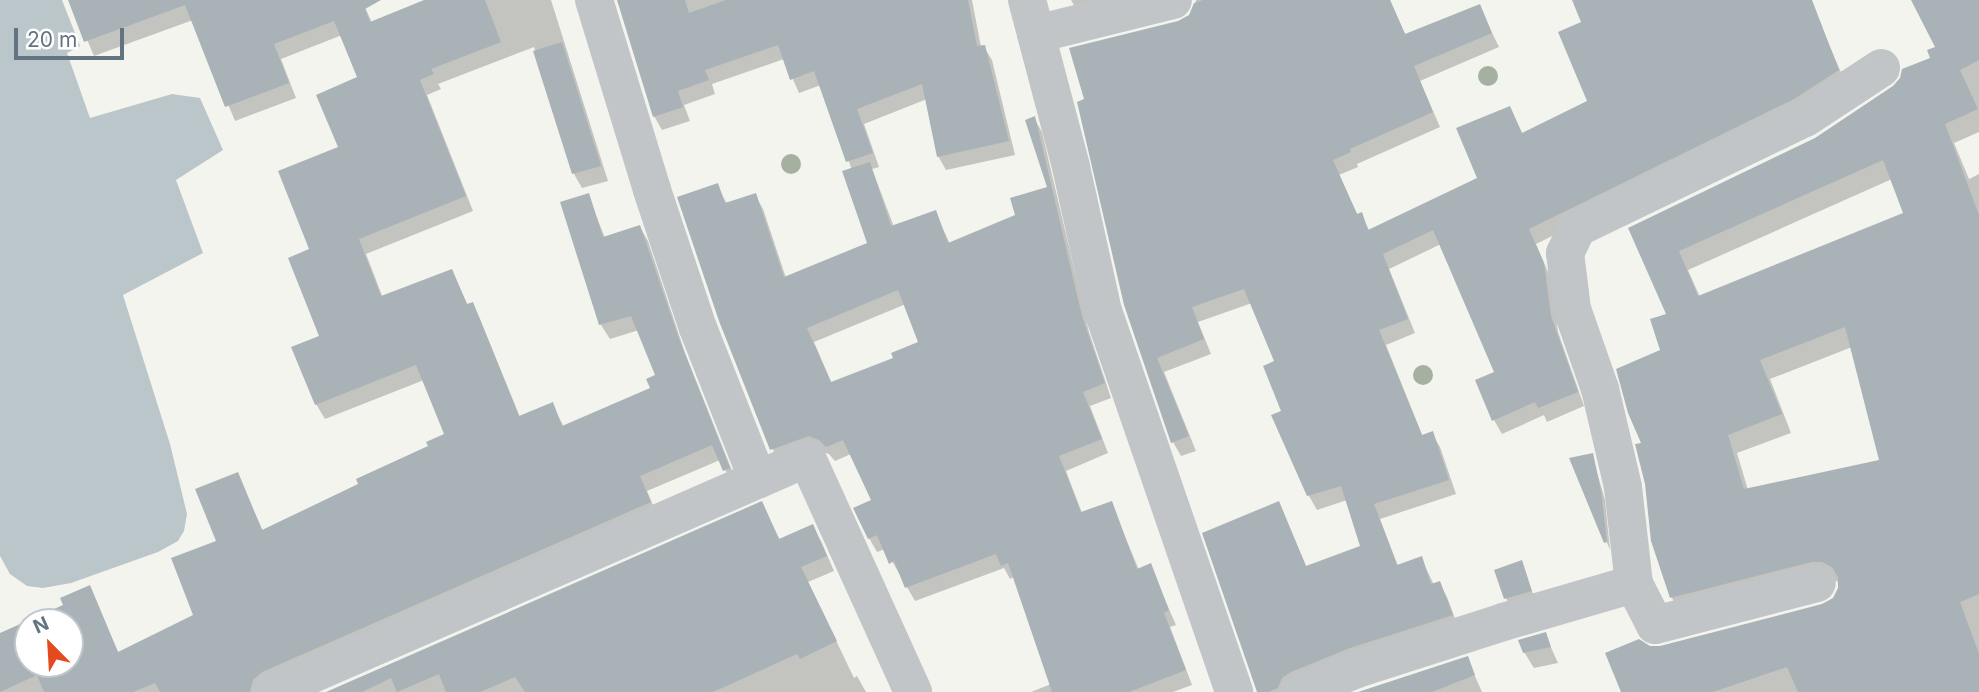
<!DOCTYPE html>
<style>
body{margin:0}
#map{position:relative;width:1979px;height:692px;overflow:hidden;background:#f4f4ef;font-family:Inter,sans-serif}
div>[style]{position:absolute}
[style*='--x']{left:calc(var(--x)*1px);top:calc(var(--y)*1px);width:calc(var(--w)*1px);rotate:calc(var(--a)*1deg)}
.water>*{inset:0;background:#bac6ca}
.shadow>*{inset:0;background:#0003}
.building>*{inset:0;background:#a9b2b6}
.minor>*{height:38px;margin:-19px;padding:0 19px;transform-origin:19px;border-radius:19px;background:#c1c5c8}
.trees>*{width:20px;height:20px;margin:-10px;border-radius:50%;background:#a6b0a1}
span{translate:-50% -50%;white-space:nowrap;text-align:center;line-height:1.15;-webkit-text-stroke:7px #fff;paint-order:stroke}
.north{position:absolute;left:14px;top:608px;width:70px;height:70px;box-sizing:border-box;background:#fff;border:2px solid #c0c7cd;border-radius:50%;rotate:336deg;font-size:19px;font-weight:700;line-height:28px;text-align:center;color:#627481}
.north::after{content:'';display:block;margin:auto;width:24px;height:32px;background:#e44a1f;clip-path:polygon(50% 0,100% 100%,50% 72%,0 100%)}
.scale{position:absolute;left:14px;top:28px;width:110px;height:32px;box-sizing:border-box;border:4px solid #627481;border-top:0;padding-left:9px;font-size:21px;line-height:24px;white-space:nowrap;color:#627481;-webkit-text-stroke:5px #fff;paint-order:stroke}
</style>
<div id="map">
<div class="water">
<i style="clip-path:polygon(0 0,62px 0,80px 46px,67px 53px,90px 118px,172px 94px,200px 98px,223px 150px,176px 180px,203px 253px,123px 295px,170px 444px,187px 514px,184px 531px,178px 541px,158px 552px,71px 583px,43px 588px,27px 586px,10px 574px,0 556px)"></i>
</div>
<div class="shadow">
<i style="clip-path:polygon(70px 0,362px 0,372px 23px,426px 0,551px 0,608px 181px,582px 188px,574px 174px,534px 47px,438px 84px,441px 89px,427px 95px,473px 211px,366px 254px,383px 298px,452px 271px,468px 306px,472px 304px,480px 319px,520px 417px,552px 404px,564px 427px,652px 389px,657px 376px,639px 330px,610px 339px,601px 325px,562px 203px,588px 195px,605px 238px,640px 227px,648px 241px,685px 353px,737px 483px,733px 485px,720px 460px,647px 491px,658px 517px,264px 692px,0 692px,0 634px,28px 623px,28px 664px,70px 664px,70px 622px,30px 622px,65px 606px,89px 587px,119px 654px,196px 616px,237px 474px,263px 531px,361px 485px,431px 447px,446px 434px,424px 380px,325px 419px,316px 404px,321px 337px,311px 250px,359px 78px,342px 35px,281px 59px,296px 98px,235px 121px,193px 20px,94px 56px)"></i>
<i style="clip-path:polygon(evenodd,619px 0,972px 0,981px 47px,984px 47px,992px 60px,1015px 155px,946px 170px,938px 156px,927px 99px,864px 124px,879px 167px,872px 169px,894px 227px,935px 212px,950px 244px,1017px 216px,1049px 188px,1034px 118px,1042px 132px,1089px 332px,1111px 398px,1090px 406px,1108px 453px,1066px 471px,1082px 513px,1111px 503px,1139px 570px,1150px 566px,1176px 625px,1170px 627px,1192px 685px,1173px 692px,1031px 692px,1051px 684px,1014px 577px,1010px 579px,1004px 568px,915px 601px,885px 549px,877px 552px,869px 538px,874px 501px,851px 454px,835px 461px,829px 454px,817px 450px,779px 464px,720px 320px,717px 185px,727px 204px,755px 195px,763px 209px,786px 278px,869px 244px,852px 170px,821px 85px,799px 93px,784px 59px,712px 84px,715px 94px,684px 105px,690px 121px,662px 130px,654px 116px,619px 0,906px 304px,921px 343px,895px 359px,832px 384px,814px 342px,906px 304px)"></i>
<i style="clip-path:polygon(1071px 0,1146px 0,1080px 16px)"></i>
<i style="clip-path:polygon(1196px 0,1390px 0,1406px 36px,1479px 6px,1499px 47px,1420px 81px,1440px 127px,1357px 164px,1358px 167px,1339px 175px,1358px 216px,1361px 214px,1370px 232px,1479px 179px,1510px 108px,1523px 135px,1590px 102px,1584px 23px,1574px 0,1777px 0,1821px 26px,1846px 84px,1802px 113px,1536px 244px,1551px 279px,1558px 332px,1584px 406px,1547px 422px,1544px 415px,1502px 434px,1494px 420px,1496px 373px,1441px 244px,1389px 269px,1415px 333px,1386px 345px,1423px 437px,1432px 434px,1440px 447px,1456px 494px,1380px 519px,1398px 566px,1421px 558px,1434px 585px,1439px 583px,1447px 597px,1459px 629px,1290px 692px,1259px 692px,1278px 503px,1307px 568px,1362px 547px,1347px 500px,1317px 510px,1309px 496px,1273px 416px,1284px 412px,1276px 362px,1252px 303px,1198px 322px,1211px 354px,1164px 372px,1196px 451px,1181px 456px,1173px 442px,1087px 101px,1189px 17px,1195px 7px)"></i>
<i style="clip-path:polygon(evenodd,1913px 0,1979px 0,1979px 132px,1954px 143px,1969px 179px,1979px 174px,1979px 692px,1625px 692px,1650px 648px,1661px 648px,1823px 606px,1834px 599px,1840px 583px,1834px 580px,1682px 616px,1672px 598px,1653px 541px,1644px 444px,1669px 315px,1630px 229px,1815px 139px,1933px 59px,1937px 47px,1913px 0,1892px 179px,1905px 214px,1700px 297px,1688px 270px,1892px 179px,1913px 0,1852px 347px,1882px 461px,1748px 490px,1737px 453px,1791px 433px,1770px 379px,1852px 347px)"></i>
<i style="clip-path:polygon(1592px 455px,1605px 500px,1610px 550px,1571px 459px)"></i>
<i style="clip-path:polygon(762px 504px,780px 540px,812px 527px,821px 541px,834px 571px,808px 582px,854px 678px,857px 676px,866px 692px,330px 692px)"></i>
<i style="clip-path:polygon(1521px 563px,1535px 599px,1510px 606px,1506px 598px)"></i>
<i style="clip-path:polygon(1545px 634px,1558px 663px,1534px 668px,1524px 652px)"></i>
<i style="clip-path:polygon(1467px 658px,1482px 692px,1363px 692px)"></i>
</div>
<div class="building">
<i style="clip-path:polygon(evenodd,68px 0,381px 0,365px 9px,370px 22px,424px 0,485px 0,501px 42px,431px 69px,434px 74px,420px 80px,466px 196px,359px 239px,381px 296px,452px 269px,467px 304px,473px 302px,519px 416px,553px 402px,562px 426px,650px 388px,646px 379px,655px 375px,631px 316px,599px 325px,560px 202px,589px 193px,603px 237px,640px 225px,678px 336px,730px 468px,723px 471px,712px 445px,640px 476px,651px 502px,262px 672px,253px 680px,250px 692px,160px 692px,155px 683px,133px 692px,44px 692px,37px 675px,0 692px,0 633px,63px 605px,60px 598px,90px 585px,118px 652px,193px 615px,171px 558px,216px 541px,195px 489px,238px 472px,262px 530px,358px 484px,356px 479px,428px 446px,426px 442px,444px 434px,416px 365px,315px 405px,291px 347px,319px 336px,288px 258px,309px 249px,278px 171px,338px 147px,316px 95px,357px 77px,334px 21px,274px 44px,289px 83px,225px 107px,185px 5px,84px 42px,68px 0,28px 622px,70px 622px,70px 664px,28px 664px,28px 622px)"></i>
<i style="clip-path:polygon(617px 0,685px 0,689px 13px,726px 0,968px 0,977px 46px,985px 45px,1009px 141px,937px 157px,922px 84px,857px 109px,873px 153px,846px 162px,814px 71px,790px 80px,778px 45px,705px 70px,709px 80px,678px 91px,683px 107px,653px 117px)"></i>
<i style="clip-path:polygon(1203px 0,1390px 0,1405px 34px,1480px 4px,1492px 33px,1414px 66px,1433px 112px,1350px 149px,1351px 152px,1333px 160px,1357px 214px,1362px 212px,1368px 230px,1477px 178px,1456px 128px,1510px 106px,1522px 133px,1587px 101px,1558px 32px,1581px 22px,1572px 0,1812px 0,1839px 70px,1794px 99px,1529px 229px,1544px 263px,1551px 316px,1578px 392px,1538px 408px,1535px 402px,1492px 421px,1475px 380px,1494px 372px,1433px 230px,1383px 254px,1408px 319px,1379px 330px,1422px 435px,1433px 431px,1449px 480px,1374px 504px,1397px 565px,1422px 556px,1431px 584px,1440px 581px,1453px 615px,1350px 648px,1291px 672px,1282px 678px,1278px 688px,1268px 692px,1257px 692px,1202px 533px,1279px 501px,1306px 566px,1360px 546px,1341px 486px,1307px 496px,1271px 415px,1281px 411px,1263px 366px,1274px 361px,1244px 289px,1192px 307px,1204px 339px,1157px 358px,1189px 436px,1171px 443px,1124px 305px,1077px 102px,1084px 99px,1069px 48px,1178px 21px,1189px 15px,1194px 3px)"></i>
<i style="clip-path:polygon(evenodd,1911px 0,1979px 0,1979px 60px,1960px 70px,1978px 109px,1945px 124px,1979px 215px,1979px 594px,1960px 602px,1979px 654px,1979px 692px,1798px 692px,1787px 667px,1713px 692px,1621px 692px,1605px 653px,1639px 639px,1650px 646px,1660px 646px,1822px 604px,1833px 598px,1838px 588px,1838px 577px,1832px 567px,1822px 562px,1812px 562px,1670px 598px,1651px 541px,1645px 484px,1635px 444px,1641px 443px,1628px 413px,1616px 369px,1660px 350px,1650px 319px,1666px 314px,1628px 228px,1815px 138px,1893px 86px,1900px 78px,1902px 69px,1930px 58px,1927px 50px,1935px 47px,1911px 0,1883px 160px,1903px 213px,1698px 296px,1679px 251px,1883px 160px,1911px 0,1845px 327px,1879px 460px,1744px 489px,1728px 435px,1782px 414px,1760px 360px,1845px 327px)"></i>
<i style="clip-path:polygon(562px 42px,601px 166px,572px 174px,533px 51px)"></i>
<i style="clip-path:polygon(evenodd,1035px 116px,1082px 316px,1105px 383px,1083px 392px,1102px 439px,1059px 456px,1081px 512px,1112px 501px,1137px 569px,1151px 563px,1169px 610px,1164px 613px,1186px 670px,1129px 692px,1052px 692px,1008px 563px,1001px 566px,996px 554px,905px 588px,894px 561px,889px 564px,877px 535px,868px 539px,853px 508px,871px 500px,843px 440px,826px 447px,819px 440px,809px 436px,770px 450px,719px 321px,677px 197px,718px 183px,725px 203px,756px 193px,784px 277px,867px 243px,842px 171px,870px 162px,891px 226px,936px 210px,948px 243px,1015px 215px,1010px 198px,1047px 187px,1025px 120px,1035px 116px,898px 290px,918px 342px,891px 353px,893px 358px,831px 382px,807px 328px,898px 290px)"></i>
<i style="clip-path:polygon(1593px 453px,1601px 491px,1607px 542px,1604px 543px,1569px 458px)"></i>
<i style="clip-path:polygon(762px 501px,779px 539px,813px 524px,827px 556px,801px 567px,837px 641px,800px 659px,797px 654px,713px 692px,525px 692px,515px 677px,480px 692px,446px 692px,439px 674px,397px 692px,391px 678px,362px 692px,326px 692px)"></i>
<i style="clip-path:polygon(1522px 560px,1532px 591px,1504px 599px,1494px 570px)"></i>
<i style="clip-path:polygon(1546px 632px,1551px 647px,1523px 653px,1518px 640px)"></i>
<i style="clip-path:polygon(1468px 656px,1475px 675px,1432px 692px,1358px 692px)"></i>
</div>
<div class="minor">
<i style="--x:594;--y:0;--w:199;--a:73"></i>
<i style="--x:652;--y:190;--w:145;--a:71.6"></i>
<i style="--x:698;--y:328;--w:163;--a:68.5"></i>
<i style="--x:1027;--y:0;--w:173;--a:75.2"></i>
<i style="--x:1071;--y:167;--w:148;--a:77.5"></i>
<i style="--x:1103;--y:311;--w:403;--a:71"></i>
<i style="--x:1036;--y:34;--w:141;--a:-13.9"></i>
<i style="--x:1634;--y:584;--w:98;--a:-96.5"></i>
<i style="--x:1623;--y:487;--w:101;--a:-103.2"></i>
<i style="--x:1600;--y:389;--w:85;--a:-109.3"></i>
<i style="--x:1572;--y:309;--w:56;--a:-97.1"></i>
<i style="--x:1565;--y:253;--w:28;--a:-64"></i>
<i style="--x:1577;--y:228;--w:253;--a:-25.8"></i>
<i style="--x:1805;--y:118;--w:91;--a:-33.3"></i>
<i style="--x:271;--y:692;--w:585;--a:-23.58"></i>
<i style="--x:807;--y:458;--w:257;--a:65.6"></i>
<i style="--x:1299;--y:692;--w:62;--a:-21.6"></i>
<i style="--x:1357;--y:669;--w:153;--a:-17.8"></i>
<i style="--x:1503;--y:622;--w:136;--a:-16.2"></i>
<i style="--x:1634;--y:584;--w:46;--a:62.9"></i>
<i style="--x:1655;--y:625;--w:167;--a:-14.5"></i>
</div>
<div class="trees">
<i style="left:1488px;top:76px"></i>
<i style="left:791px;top:164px"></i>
<i style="left:1423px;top:375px"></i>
</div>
<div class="north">N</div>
<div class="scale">20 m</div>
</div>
